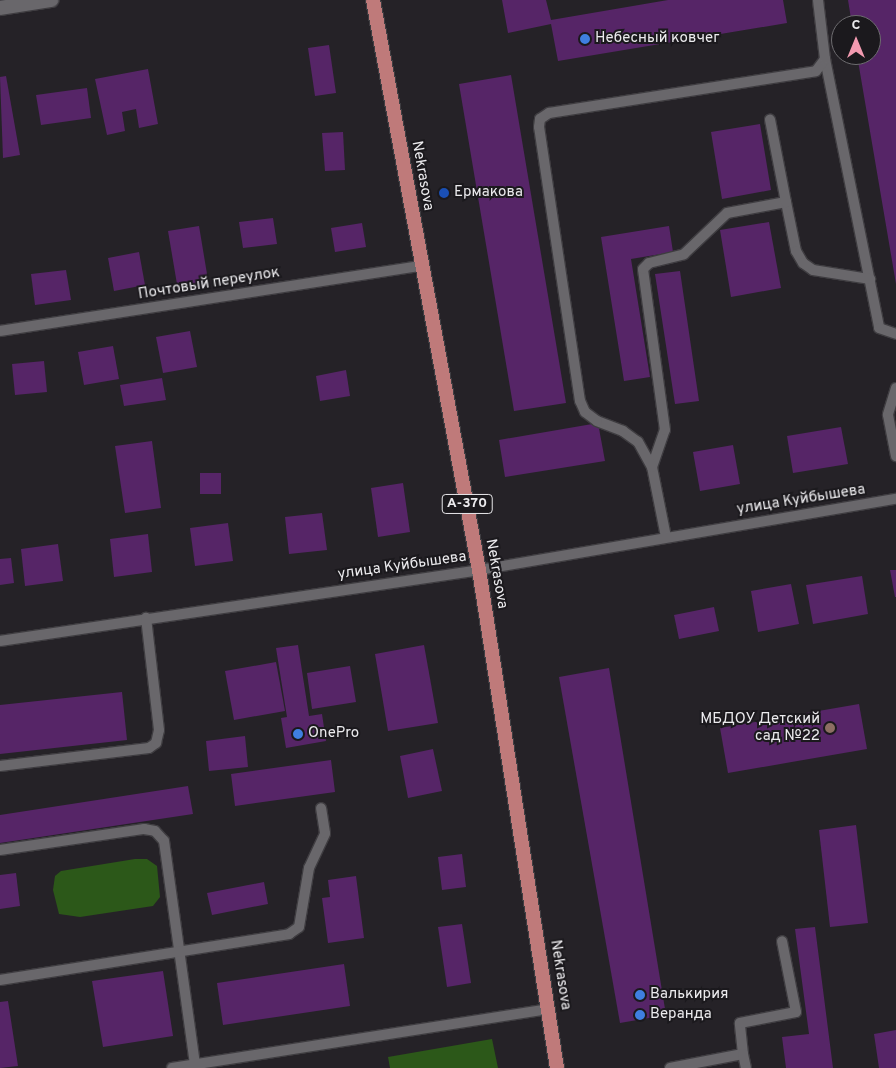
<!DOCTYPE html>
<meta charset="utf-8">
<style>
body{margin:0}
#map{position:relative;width:896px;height:1068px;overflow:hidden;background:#252227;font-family:Overpass,sans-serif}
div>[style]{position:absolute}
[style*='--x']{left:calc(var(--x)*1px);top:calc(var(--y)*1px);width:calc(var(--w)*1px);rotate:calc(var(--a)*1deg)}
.green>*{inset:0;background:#2c5819}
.building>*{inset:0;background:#562567}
.roads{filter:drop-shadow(1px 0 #3f3d41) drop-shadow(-1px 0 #3f3d41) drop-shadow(0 1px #3f3d41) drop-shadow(0 -1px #3f3d41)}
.service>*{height:10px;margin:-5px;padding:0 5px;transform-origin:5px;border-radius:5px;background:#69676b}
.minor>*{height:14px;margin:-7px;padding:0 7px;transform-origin:7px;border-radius:7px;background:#69676b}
.primary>*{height:14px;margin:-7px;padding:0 7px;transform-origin:7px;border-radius:7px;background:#bf7a7a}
.dots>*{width:14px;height:14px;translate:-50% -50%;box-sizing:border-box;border:2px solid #1b191d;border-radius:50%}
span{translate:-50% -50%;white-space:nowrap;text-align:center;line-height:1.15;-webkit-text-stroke:4px #1b191d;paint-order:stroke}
.shield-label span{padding:1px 4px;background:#1b191d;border:1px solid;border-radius:4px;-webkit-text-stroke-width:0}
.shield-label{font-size:14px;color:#ebeaed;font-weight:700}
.poi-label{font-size:15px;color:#ebeaed}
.left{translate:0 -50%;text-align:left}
.right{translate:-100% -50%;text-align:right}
.street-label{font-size:15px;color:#ebeaed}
.north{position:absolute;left:831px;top:15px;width:50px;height:50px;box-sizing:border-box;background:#1b191d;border:1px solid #6e6d70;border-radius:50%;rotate:0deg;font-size:14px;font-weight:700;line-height:20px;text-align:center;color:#ebeaed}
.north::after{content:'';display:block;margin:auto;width:18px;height:22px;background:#f29ab0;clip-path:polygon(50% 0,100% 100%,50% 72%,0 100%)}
</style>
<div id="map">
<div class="green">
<i style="clip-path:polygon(135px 859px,147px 859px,157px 866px,160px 897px,153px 906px,80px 917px,59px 914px,53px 890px,55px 876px,61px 871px)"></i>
<i style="clip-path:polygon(492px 1039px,498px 1068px,390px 1068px,388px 1057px)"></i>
</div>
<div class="building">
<i style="clip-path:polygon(502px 0,546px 0,551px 20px,668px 0,783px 0,787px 23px,558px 61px,551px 24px,508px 33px)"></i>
<i style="clip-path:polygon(848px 0,896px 0,896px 284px,857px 55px,871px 55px,871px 25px,852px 25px)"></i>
<i style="clip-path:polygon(329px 45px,336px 93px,315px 96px,308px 48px)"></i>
<i style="clip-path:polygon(148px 69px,158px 124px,139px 128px,136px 109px,122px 112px,125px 131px,107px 135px,95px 79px)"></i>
<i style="clip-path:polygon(511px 75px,566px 403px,514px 411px,459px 84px)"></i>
<i style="clip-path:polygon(6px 76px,20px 155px,3px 158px,0 77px)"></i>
<i style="clip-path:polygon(87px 88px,91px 118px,41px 125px,36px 95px)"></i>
<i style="clip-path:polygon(760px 124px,771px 190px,722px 199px,711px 132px)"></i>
<i style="clip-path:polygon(343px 132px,345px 170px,325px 171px,322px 133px)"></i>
<i style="clip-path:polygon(273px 218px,277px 244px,243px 248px,239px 222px)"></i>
<i style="clip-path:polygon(769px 222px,781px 288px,731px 297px,720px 230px)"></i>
<i style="clip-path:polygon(362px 223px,366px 247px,335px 252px,331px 228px)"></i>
<i style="clip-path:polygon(199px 226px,209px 286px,178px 290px,168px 231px)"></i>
<i style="clip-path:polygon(669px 226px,673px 252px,631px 259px,650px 377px,624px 381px,601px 237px)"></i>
<i style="clip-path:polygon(139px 252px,145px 285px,114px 291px,108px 258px)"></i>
<i style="clip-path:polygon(66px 270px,71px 300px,35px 305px,31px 274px)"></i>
<i style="clip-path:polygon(680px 271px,699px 401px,675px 404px,655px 274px)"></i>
<i style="clip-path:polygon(190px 331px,197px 367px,163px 373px,156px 337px)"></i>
<i style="clip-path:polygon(113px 346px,119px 379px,84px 385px,78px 352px)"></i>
<i style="clip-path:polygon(44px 361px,47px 392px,15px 395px,12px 364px)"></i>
<i style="clip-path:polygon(346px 370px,350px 396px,320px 401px,316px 376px)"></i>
<i style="clip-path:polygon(162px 378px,166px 400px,124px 406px,120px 385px)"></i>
<i style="clip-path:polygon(598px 423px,605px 461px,505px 477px,499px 440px)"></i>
<i style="clip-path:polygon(841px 427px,848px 464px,793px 473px,787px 436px)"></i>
<i style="clip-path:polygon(152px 441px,161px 508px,125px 513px,115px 446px)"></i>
<i style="clip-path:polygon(733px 445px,740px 484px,700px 491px,693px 452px)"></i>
<i style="clip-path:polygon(200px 473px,221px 473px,221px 494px,200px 494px)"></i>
<i style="clip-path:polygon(403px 483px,410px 532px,378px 537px,371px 488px)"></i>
<i style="clip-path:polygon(322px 513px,327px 550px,289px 554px,285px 517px)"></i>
<i style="clip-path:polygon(228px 523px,233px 561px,195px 566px,190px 528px)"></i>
<i style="clip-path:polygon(148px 534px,152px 572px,114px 577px,110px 539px)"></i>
<i style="clip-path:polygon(58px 544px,63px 581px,25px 586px,21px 549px)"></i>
<i style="clip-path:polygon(11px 558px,14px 583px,0 585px,0 559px)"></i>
<i style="clip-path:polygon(890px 570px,896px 570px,896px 597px,895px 597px)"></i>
<i style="clip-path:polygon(862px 576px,868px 614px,813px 624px,806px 585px)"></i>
<i style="clip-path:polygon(791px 584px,799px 624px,758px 632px,751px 591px)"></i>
<i style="clip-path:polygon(714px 607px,719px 631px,679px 639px,674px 615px)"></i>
<i style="clip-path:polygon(298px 645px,309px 716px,322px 714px,326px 741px,286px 748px,281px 718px,287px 717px,276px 648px)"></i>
<i style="clip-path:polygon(424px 645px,438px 723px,388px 731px,375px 654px)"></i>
<i style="clip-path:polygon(276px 662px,285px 711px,234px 720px,225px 671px)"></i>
<i style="clip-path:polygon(350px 666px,356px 702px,312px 709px,307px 673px)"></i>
<i style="clip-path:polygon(609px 668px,666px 1015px,620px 1023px,559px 677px)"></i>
<i style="clip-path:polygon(122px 692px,127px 740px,0 754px,0 705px)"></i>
<i style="clip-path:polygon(859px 704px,867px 749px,728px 773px,720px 728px)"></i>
<i style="clip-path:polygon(245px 736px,248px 767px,209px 771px,206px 741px)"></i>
<i style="clip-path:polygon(433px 749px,442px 791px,408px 798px,400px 756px)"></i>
<i style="clip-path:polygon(331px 760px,335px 792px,235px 806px,231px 774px)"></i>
<i style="clip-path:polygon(188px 786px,193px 814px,0 843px,0 815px)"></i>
<i style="clip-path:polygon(856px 825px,868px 923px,830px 927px,819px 830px)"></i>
<i style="clip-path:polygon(462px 854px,466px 887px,442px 890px,438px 857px)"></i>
<i style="clip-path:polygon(16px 873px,20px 906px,0 909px,0 875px)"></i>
<i style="clip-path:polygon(356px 876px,364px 938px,328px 943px,322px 898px,330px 897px,328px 880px)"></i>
<i style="clip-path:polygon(264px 882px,268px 904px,212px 915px,207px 893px)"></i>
<i style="clip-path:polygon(462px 924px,471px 983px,447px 987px,438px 927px)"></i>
<i style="clip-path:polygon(815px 927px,833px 1068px,786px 1068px,782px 1037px,809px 1034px,795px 929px)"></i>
<i style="clip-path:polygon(344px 964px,350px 1006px,223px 1025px,217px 983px)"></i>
<i style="clip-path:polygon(163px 971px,173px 1036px,103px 1047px,92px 981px)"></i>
<i style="clip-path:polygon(8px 1001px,18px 1066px,0 1068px,0 1002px)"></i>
<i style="clip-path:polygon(896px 1030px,896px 1068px,879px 1068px,874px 1034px)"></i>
</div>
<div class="roads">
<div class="service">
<i style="--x:825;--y:59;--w:274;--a:78.6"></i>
<i style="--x:879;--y:328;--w:18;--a:19"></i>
<i style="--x:786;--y:202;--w:50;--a:78.5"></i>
<i style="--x:796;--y:251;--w:14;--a:60"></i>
<i style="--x:803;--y:263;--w:12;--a:35"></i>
<i style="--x:813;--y:270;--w:58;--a:9"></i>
<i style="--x:0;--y:331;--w:427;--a:-8.8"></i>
<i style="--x:896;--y:388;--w:28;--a:107"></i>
<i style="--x:888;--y:415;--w:42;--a:79"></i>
<i style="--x:652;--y:467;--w:39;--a:-71"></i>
<i style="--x:665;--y:430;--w:162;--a:-97.8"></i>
<i style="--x:643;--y:269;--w:8;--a:-45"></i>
<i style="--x:649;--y:263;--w:36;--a:-14"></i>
<i style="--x:684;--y:254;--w:59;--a:-43.6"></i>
<i style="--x:727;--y:213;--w:60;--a:-10.6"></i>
<i style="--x:786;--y:202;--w:84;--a:-101"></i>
<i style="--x:666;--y:537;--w:71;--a:-101.3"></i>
<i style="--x:652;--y:467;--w:29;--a:-119"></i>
<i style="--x:638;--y:442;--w:19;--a:-144"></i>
<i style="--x:623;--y:431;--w:28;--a:-159"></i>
<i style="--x:597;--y:421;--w:15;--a:-143"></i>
<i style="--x:585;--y:412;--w:12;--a:-114"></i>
<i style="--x:580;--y:401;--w:277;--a:-98.5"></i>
<i style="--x:539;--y:127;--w:8;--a:-83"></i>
<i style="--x:540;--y:119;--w:11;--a:-34"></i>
<i style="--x:549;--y:113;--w:270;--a:-8.9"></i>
<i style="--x:816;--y:71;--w:15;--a:-53"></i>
<i style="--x:825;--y:59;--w:59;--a:-96.8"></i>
<i style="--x:0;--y:641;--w:484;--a:-8.4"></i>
<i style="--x:479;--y:570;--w:423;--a:-9.7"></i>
<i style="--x:0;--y:766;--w:150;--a:-6.9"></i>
<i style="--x:149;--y:748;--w:9;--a:-36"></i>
<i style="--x:156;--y:743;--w:13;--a:-77"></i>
<i style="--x:159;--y:730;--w:113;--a:-96.6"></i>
<i style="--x:0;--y:850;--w:146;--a:-8.3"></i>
<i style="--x:144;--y:829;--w:11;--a:10"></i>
<i style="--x:155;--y:831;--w:13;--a:48"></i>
<i style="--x:164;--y:841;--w:225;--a:82.1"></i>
<i style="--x:0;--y:980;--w:293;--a:-9"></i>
<i style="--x:289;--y:934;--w:12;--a:-35"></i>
<i style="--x:299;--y:927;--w:60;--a:-80.4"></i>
<i style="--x:309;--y:868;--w:38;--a:-65"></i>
<i style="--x:325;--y:833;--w:25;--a:-99"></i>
<i style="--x:743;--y:1054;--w:31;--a:-96"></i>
<i style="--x:740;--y:1023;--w:57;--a:-11.1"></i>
<i style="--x:796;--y:1012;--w:72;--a:-101.2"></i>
<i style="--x:172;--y:1068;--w:382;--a:-8.9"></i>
<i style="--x:670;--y:1068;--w:74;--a:-10.9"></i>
<i style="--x:743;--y:1054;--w:14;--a:78"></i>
</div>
<div class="minor">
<i style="--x:0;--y:8;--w:52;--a:-8.9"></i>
</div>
<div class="primary">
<i style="--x:373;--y:0;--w:580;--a:79.47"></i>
<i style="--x:479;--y:570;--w:504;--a:81.1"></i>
</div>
</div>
<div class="dots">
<i style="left:585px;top:39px;background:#3f7fe0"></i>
<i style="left:444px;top:193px;background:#1a4fb4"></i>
<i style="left:830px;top:728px;background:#8d6e63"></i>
<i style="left:298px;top:734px;background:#3f7fe0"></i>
<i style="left:640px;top:995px;background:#3f7fe0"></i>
<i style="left:640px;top:1015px;background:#3f7fe0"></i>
</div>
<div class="shield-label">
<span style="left:467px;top:504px">А-370</span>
</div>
<div class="poi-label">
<span class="left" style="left:595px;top:39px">Небесный ковчег</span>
<span class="left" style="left:454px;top:193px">Ермакова</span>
<span class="right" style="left:820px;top:728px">МБДОУ Детский<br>сад №22</span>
<span class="left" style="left:308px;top:734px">OnePro</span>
<span class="left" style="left:650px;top:995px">Валькирия</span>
<span class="left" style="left:650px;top:1015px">Веранда</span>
</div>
<div class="street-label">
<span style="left:422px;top:176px;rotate:80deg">Nekrasova</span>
<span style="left:209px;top:284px;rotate:-9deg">Почтовый переулок</span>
<span style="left:801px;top:500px;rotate:-9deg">улица Куйбышева</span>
<span style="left:402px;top:566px;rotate:-8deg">улица Куйбышева</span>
<span style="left:496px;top:574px;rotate:80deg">Nekrasova</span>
<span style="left:560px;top:975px;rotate:81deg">Nekrasova</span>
</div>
<div class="north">С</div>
</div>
